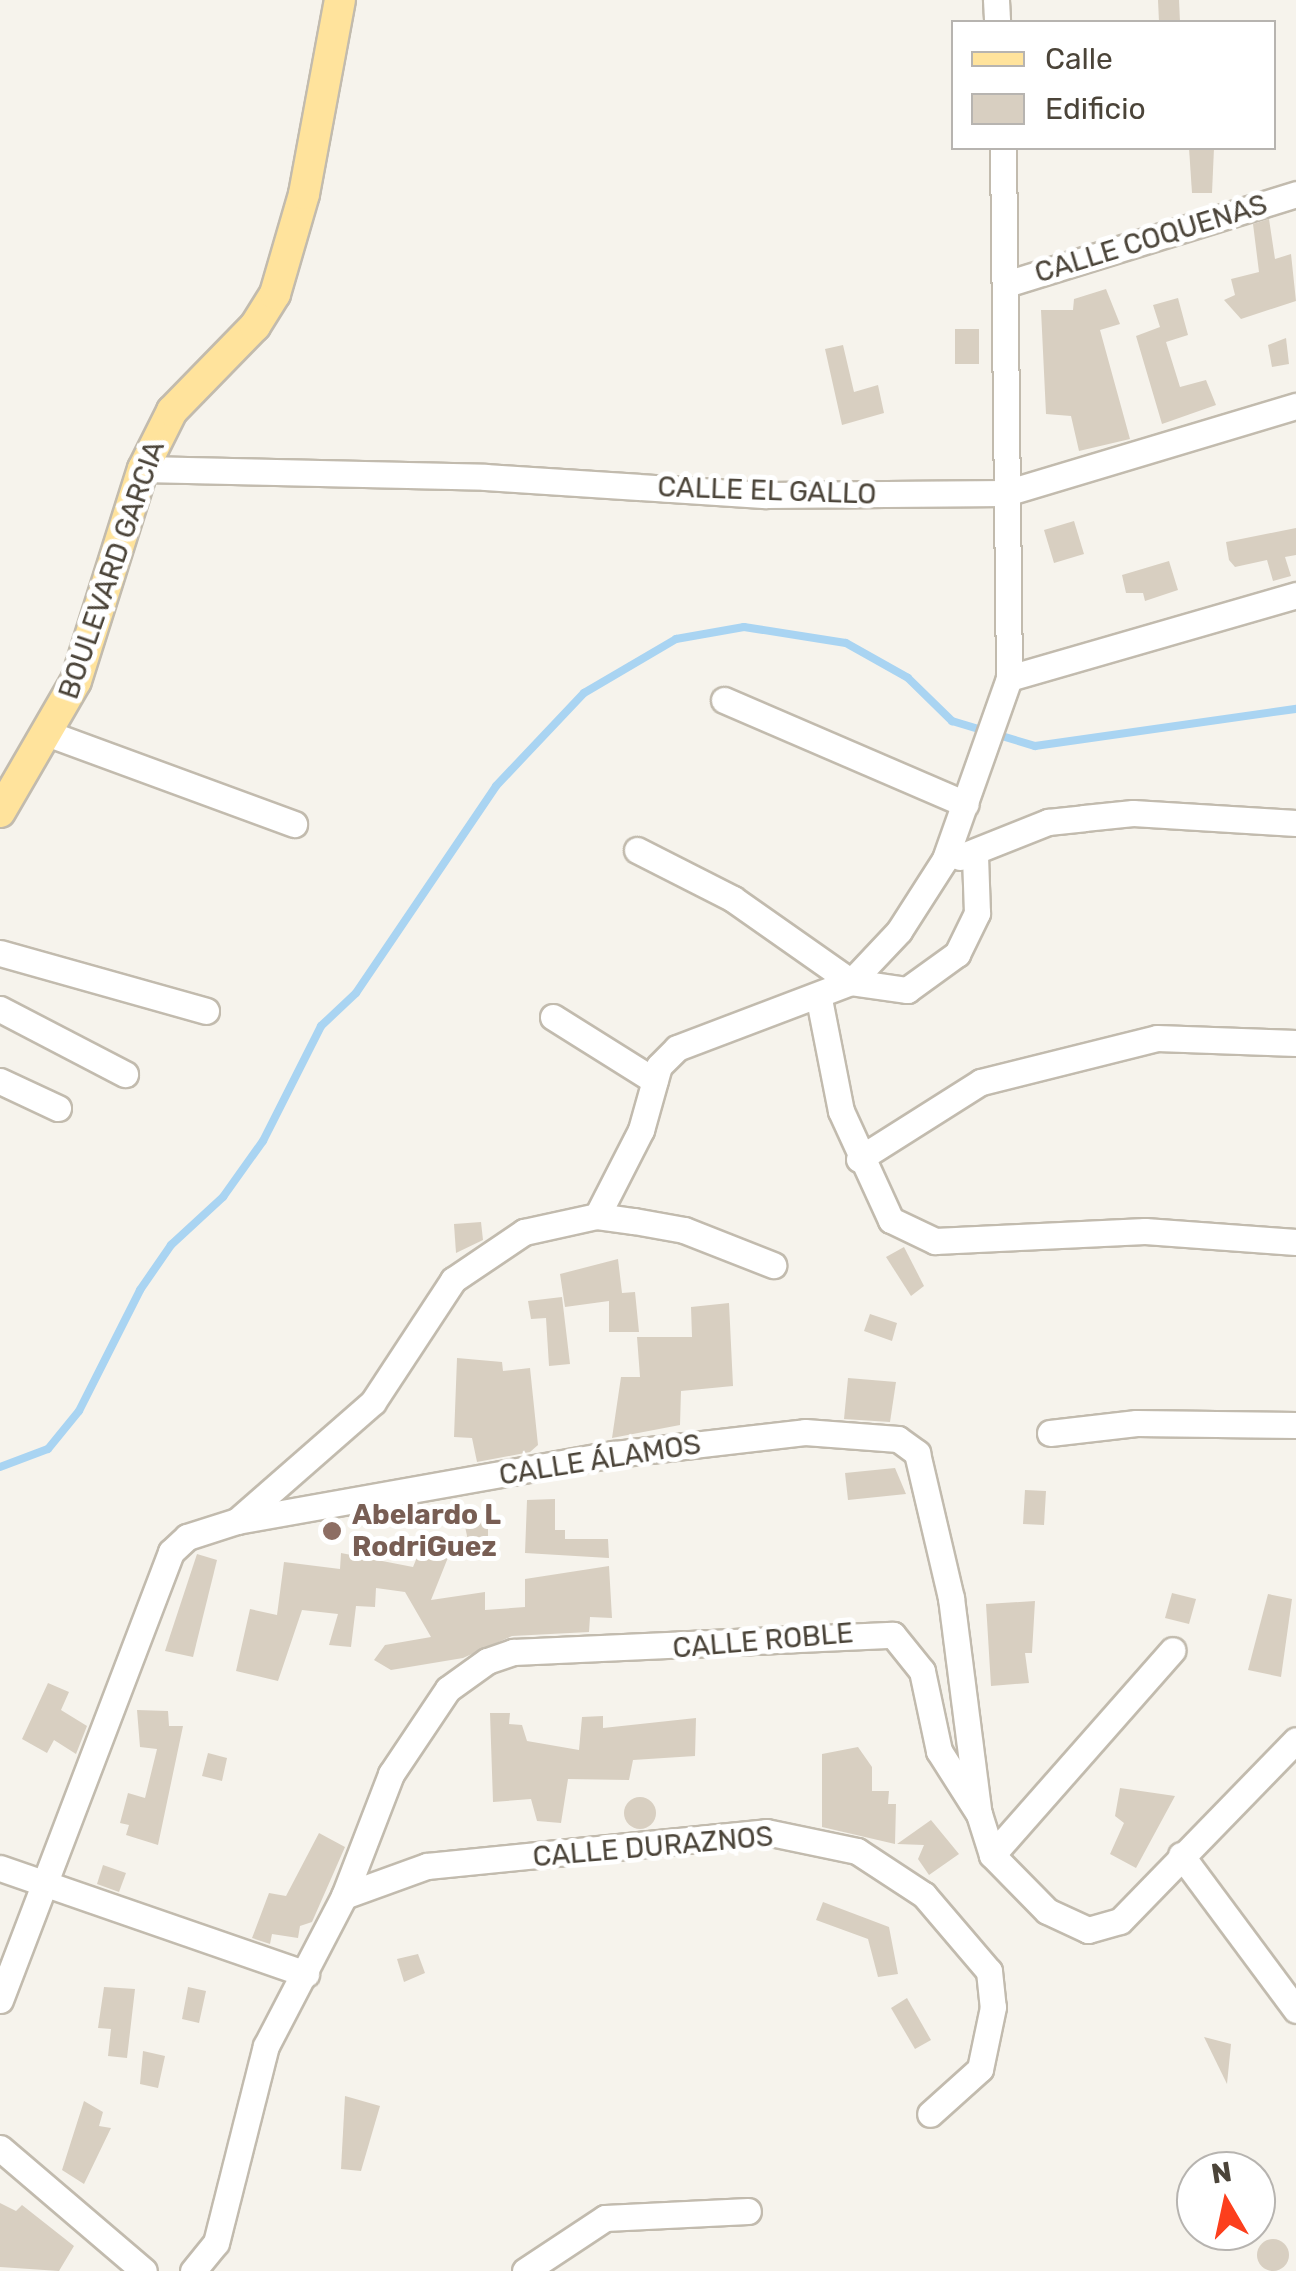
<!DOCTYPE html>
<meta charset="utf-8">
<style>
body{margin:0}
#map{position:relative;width:1296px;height:2271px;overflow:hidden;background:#f6f3ec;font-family:Rubik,sans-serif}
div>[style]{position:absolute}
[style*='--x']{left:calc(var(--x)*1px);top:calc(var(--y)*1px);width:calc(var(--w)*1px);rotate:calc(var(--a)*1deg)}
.stream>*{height:8px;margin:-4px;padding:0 4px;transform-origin:4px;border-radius:4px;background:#a9d4f2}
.building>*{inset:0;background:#d8cfc1}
.round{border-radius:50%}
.roads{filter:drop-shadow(2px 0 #c2bbae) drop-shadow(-2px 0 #c2bbae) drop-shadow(0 2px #c2bbae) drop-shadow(0 -2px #c2bbae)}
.minor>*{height:25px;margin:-12.5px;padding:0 12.5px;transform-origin:12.5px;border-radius:12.5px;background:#fff}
.major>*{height:30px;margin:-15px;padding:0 15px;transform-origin:15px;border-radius:15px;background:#ffe39c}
.dots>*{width:28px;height:28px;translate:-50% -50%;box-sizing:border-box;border:5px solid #fff;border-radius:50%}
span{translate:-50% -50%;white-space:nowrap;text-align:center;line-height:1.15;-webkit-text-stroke:10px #fff;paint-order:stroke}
.street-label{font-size:28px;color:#4b4439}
.education-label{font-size:28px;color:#785e54;font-weight:700}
.left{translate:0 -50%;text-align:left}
.legend{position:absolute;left:951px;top:20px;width:325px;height:130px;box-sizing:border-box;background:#fff;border:2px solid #b7b4b0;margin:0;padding:12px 18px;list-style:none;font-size:30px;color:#4b4439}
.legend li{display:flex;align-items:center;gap:20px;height:50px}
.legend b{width:50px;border:2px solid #b7b4b0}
.north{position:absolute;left:1176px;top:2151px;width:100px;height:100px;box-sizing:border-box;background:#fff;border:2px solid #b7b4b0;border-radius:50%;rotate:351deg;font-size:28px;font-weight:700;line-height:40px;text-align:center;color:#4b4439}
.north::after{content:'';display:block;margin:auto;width:35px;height:45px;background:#fc3f1d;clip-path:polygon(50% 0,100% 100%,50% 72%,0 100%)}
</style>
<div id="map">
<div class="stream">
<i style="--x:0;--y:1467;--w:51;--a:-20.6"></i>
<i style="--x:48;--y:1449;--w:49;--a:-50.8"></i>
<i style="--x:79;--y:1411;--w:136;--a:-63.2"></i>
<i style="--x:140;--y:1290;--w:55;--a:-55.4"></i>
<i style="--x:171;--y:1245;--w:71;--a:-42.7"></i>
<i style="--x:223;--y:1197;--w:69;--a:-54.5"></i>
<i style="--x:263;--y:1141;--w:129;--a:-63.2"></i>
<i style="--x:321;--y:1026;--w:48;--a:-43.3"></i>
<i style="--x:356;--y:993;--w:250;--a:-55.9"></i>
<i style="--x:496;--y:786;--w:128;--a:-46.6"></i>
<i style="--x:584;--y:693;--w:107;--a:-30.4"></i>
<i style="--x:676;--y:639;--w:69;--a:-10"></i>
<i style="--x:744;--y:627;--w:103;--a:8.9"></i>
<i style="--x:846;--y:643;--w:71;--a:29.4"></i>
<i style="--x:908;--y:678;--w:62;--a:44.3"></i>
<i style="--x:952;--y:721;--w:87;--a:16.8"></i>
<i style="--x:1035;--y:746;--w:264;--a:-8.1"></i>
</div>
<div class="building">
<i style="clip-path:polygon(1158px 0,1179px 0,1180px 22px,1159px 22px)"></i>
<i style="clip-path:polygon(1189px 148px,1214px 148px,1212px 193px,1192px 193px)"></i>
<i style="clip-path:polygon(1269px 219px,1275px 259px,1291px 254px,1296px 301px,1241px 319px,1224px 300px,1235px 295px,1231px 279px,1259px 272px,1253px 224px)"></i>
<i style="clip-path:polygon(1106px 289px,1120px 324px,1100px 330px,1130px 439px,1079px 451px,1071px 416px,1046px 414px,1041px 310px,1073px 310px,1074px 299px)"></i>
<i style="clip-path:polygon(1178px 298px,1188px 335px,1166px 342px,1180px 387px,1206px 380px,1216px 405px,1162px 424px,1136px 336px,1160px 327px,1153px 305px)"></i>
<i style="clip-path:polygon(955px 329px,979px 329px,979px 364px,955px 364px)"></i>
<i style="clip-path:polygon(1286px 338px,1289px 364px,1272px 367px,1268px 345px)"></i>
<i style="clip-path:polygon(843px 345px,854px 392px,878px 385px,884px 413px,842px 425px,825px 349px)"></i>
<i style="clip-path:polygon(1074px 521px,1084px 554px,1054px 563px,1044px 530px)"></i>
<i style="clip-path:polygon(1296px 528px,1296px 555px,1285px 557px,1291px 576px,1273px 581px,1267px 560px,1235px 567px,1229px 560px,1226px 542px)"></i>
<i style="clip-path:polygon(1169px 561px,1178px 590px,1145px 601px,1143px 593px,1126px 593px,1122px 575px)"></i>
<i style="clip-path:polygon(481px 1222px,483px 1240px,456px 1253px,454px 1224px)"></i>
<i style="clip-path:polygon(904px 1247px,924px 1286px,911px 1296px,886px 1257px)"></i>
<i style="clip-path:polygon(618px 1259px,622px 1293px,635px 1292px,639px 1332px,609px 1332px,609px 1301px,565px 1307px,560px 1274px)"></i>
<i style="clip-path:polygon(562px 1297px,570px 1364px,549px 1366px,546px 1318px,531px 1319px,528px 1301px)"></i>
<i style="clip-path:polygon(729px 1303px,733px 1386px,681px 1391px,680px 1425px,612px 1438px,621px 1377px,640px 1377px,637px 1337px,692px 1337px,691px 1307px)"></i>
<i style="clip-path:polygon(870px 1314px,897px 1323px,892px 1341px,864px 1331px)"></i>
<i style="clip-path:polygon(457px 1358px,502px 1362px,503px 1371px,530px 1368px,538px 1445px,530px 1452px,477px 1462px,472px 1438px,454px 1437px)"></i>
<i style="clip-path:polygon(848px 1378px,896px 1382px,890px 1422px,844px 1419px)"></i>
<i style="clip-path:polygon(895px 1468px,906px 1494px,848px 1500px,845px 1473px)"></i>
<i style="clip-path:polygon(1025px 1490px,1046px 1491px,1044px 1525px,1023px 1524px)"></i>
<i style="clip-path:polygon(555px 1499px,555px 1530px,565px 1530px,565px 1539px,608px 1539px,609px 1558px,525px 1553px,527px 1500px)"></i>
<i style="clip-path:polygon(463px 1517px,488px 1518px,488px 1551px,470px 1550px)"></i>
<i style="clip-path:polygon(422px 1545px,449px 1555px,431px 1600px,485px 1592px,485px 1610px,525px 1607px,525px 1579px,609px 1566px,612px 1618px,590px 1617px,589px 1632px,512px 1636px,463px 1658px,391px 1670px,374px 1660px,385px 1645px,431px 1637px,405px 1592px,376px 1588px,375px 1607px,356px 1606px,351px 1647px,329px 1645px,338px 1614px,302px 1610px,278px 1681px,236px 1671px,250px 1609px,277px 1615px,284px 1562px,340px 1569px,341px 1553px,413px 1567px)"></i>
<i style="clip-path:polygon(197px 1554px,217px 1560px,193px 1657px,165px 1651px)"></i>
<i style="clip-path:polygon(1172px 1593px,1196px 1599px,1189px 1624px,1165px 1618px)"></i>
<i style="clip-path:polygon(1268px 1594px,1292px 1599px,1281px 1677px,1248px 1670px)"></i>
<i style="clip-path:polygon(1035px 1601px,1032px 1653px,1025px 1653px,1029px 1683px,991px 1686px,986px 1604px)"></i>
<i style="clip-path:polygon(48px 1683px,69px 1692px,61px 1710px,87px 1726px,76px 1754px,54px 1740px,47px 1753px,22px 1739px)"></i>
<i style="clip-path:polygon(137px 1710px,168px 1711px,169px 1726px,183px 1726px,158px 1845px,126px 1835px,129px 1825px,120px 1823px,128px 1793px,145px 1798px,157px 1749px,140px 1747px)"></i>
<i style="clip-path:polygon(490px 1713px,510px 1713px,509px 1724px,522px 1725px,527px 1741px,579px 1750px,582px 1717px,603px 1716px,603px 1728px,696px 1718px,695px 1756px,633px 1760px,629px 1780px,568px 1779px,561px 1823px,537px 1821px,531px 1799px,493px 1802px)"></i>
<i style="clip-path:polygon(858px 1747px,872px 1767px,872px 1791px,889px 1791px,888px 1804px,896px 1804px,895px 1844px,822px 1827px,822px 1754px)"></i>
<i style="clip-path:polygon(208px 1753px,227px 1758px,222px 1781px,202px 1776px)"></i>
<i style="clip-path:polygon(1120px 1788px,1175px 1796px,1136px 1868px,1110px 1854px,1124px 1823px,1115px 1816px)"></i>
<i class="round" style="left:624px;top:1797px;width:32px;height:32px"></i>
<i style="clip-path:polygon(931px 1820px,959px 1854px,929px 1875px,918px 1859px,924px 1845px,897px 1844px)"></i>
<i style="clip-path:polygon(319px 1833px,345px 1847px,312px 1922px,300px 1926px,298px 1938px,272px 1934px,270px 1944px,252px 1938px,269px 1893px,286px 1896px)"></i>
<i style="clip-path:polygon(103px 1865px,126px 1873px,119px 1892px,97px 1884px)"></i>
<i style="clip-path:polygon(823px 1902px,889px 1927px,898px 1974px,878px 1977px,868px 1939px,816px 1920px)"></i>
<i style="clip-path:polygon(418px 1954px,425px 1973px,404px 1982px,397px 1959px)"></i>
<i style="clip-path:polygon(104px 1987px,135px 1989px,127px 2058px,108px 2056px,111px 2029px,98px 2028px)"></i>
<i style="clip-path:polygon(188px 1987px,206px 1991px,199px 2023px,182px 2019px)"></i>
<i style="clip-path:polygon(907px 1998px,931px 2040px,915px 2049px,891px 2008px)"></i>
<i style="clip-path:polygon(1204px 2037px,1231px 2044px,1227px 2084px)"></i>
<i style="clip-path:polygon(143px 2051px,165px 2056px,158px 2088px,140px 2084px)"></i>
<i style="clip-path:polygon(345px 2096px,380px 2106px,361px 2171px,341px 2169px)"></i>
<i style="clip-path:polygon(84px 2101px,103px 2112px,99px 2126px,111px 2128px,84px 2184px,62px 2170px)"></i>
<i style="clip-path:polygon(0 2203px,16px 2211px,22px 2205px,74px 2246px,59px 2271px,0 2267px)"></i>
<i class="round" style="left:1257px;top:2239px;width:32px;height:32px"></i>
</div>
<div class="roads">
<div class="minor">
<i style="--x:996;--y:0;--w:22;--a:87"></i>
<i style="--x:1006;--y:284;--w:304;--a:-17.2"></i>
<i style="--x:143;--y:469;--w:342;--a:1.3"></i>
<i style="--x:485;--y:477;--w:282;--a:3.7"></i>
<i style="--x:766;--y:495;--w:240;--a:-0.5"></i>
<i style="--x:1006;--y:493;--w:303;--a:-16.7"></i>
<i style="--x:1009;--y:678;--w:299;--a:-16.1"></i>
<i style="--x:724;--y:700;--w:263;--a:23.3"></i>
<i style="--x:52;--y:735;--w:258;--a:20.2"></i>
<i style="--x:637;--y:850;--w:108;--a:27"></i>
<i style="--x:733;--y:899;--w:144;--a:35.1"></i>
<i style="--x:851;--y:982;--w:57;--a:8.1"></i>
<i style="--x:907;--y:990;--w:62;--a:-35.8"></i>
<i style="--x:957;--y:954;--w:46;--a:-64"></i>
<i style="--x:977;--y:913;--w:58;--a:-92"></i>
<i style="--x:960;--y:857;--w:95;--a:-21.7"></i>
<i style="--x:1048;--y:822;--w:36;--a:-6"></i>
<i style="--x:1084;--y:818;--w:49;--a:-5.8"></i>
<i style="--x:1133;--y:813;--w:163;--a:3.5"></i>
<i style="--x:0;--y:953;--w:214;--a:15.7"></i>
<i style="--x:819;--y:999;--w:114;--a:78.9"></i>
<i style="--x:841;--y:1111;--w:120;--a:65.4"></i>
<i style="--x:891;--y:1220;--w:49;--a:25.5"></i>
<i style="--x:935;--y:1241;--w:210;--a:-2.7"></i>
<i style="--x:1145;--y:1231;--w:151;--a:4.2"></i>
<i style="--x:0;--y:1009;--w:141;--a:27.5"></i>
<i style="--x:553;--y:1017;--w:120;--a:32.1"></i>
<i style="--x:0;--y:1081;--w:64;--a:25"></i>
<i style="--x:859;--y:1159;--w:144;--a:-32.3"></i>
<i style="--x:981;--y:1082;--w:181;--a:-14"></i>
<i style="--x:1157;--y:1038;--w:139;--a:2.1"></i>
<i style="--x:597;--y:1216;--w:97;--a:-62.9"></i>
<i style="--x:641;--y:1130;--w:66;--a:-74.3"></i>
<i style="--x:659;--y:1066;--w:25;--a:-45"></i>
<i style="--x:677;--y:1048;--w:186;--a:-20.8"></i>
<i style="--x:851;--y:982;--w:70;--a:-46.7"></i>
<i style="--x:899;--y:931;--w:85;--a:-57.4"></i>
<i style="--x:945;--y:859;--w:192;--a:-70.5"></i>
<i style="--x:1009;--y:678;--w:530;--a:-90.65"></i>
<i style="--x:1050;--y:1433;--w:87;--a:-6.6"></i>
<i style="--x:1136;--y:1423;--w:160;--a:0.7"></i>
<i style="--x:237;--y:1521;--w:181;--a:-41.2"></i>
<i style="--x:373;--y:1402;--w:146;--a:-56.7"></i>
<i style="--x:453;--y:1280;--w:86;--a:-34.1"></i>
<i style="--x:524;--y:1232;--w:75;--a:-12.4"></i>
<i style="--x:597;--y:1216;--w:37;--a:8"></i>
<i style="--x:634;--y:1221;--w:51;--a:10.2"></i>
<i style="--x:684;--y:1230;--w:96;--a:21.5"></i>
<i style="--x:992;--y:1855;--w:273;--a:-48.6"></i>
<i style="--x:1181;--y:1855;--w:193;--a:53.4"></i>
<i style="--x:0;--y:1868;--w:324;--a:19.1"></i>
<i style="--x:344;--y:1896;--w:88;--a:-19.9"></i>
<i style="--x:427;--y:1866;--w:341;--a:-5.7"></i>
<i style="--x:766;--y:1832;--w:93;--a:11.8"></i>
<i style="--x:857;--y:1851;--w:80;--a:33.3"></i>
<i style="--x:924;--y:1895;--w:100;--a:49.5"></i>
<i style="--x:989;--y:1971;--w:36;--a:84"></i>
<i style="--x:993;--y:2007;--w:63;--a:101.8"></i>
<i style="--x:980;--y:2069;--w:67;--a:138"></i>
<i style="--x:0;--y:2000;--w:480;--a:-69.1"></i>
<i style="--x:171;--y:1552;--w:22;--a:-43"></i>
<i style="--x:187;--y:1537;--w:52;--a:-17.7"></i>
<i style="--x:237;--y:1521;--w:384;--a:-10.1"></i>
<i style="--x:615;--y:1454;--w:191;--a:-6.6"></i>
<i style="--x:805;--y:1432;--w:93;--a:4.3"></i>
<i style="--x:898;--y:1439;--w:24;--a:36"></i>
<i style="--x:917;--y:1453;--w:149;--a:76.8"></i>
<i style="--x:951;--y:1598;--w:213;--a:82.7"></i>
<i style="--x:0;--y:2148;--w:189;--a:40.5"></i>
<i style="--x:193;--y:2271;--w:36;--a:-51"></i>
<i style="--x:216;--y:2243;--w:203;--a:-75.8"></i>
<i style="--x:266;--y:2046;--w:169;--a:-62.5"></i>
<i style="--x:344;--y:1896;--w:131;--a:-68.9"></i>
<i style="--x:391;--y:1774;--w:102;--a:-56.2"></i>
<i style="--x:448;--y:1689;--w:48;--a:-35.7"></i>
<i style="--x:487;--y:1661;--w:28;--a:-19"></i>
<i style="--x:513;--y:1652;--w:380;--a:-2.6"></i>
<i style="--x:893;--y:1635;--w:46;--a:51.1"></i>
<i style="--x:922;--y:1671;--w:82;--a:78"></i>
<i style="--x:939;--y:1751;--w:75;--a:57.6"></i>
<i style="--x:979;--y:1814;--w:43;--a:72.4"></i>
<i style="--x:992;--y:1855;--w:78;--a:45.5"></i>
<i style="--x:1047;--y:1911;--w:45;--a:24.9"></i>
<i style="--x:1088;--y:1930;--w:33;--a:-16"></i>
<i style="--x:1120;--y:1921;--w:252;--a:-45.8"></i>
<i style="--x:525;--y:2271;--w:96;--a:-33.5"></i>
<i style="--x:605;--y:2218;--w:143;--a:-2.8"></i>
</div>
<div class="major">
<i style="--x:0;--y:812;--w:151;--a:-59.9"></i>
<i style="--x:76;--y:681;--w:222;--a:-72.5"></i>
<i style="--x:143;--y:469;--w:65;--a:-63.4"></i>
<i style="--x:172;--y:411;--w:119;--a:-45.7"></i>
<i style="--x:255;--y:326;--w:38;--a:-58"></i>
<i style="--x:275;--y:294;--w:104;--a:-73.8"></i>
<i style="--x:304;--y:194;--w:197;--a:-79.5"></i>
</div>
</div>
<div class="dots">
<i style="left:332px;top:1531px;background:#8d6e63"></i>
</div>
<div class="street-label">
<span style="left:1151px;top:239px;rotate:-17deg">CALLE COQUENAS</span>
<span style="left:767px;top:491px;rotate:2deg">CALLE EL GALLO</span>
<span style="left:112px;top:570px;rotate:-71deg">BOULEVARD GARCIA</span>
<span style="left:600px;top:1460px;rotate:-9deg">CALLE ÁLAMOS</span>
<span style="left:763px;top:1641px;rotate:-5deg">CALLE ROBLE</span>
<span style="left:653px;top:1847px;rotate:-5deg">CALLE DURAZNOS</span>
</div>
<div class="education-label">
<span class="left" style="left:352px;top:1531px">Abelardo L<br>RodriGuez</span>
</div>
<ul class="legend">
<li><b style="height:12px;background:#ffe39c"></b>Calle</li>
<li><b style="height:28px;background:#d8cfc1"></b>Edificio</li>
</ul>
<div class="north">N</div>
</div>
